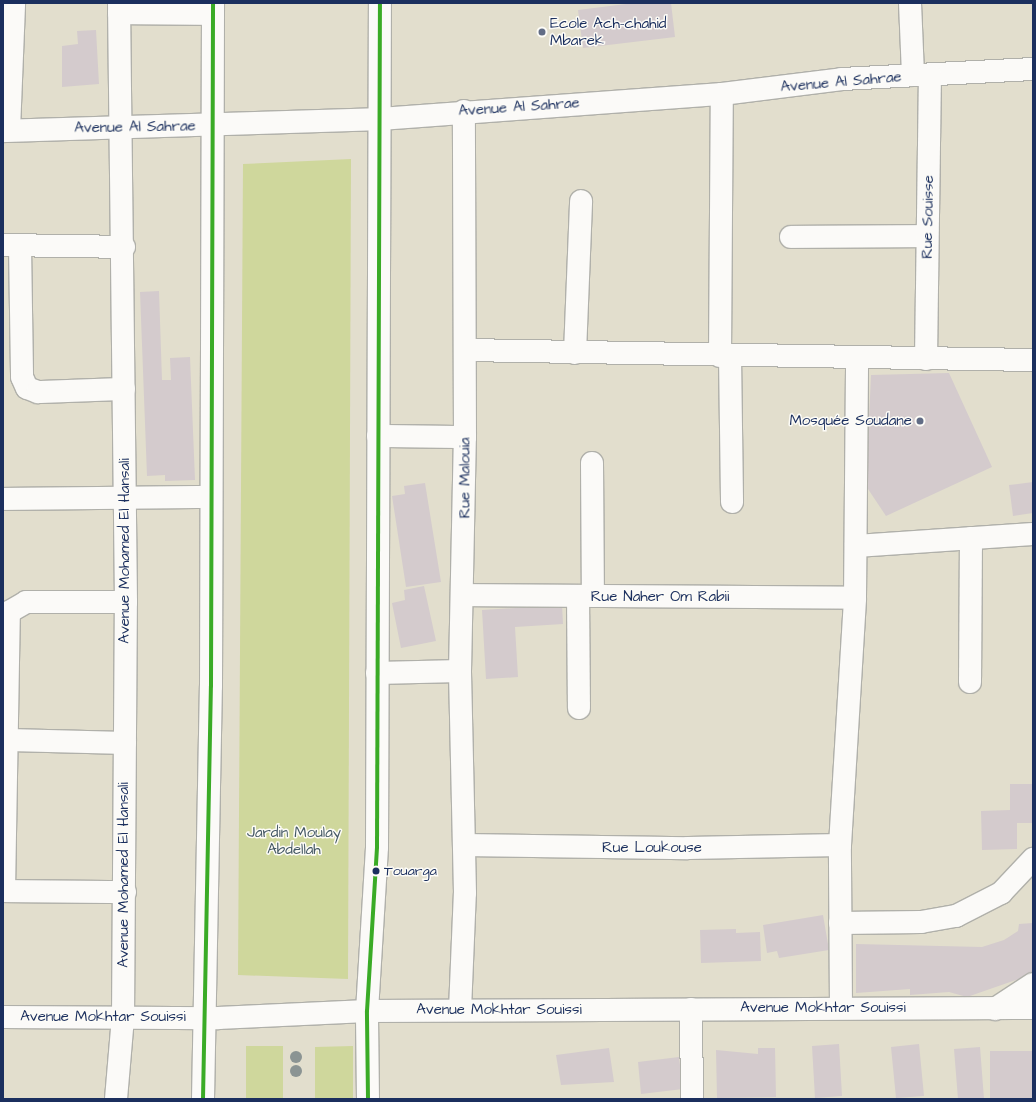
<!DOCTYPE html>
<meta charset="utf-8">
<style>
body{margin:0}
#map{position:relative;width:1036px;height:1102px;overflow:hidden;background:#e2decd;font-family:"Architects Daughter",sans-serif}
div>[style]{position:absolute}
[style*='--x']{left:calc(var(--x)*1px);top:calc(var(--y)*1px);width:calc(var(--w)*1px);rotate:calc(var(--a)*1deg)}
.green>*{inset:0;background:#cfd79c}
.building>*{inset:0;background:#d4cbcd}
.roads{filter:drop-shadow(1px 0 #b0b0aa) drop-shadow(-1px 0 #b0b0aa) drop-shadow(0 1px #b0b0aa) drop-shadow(0 -1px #b0b0aa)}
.minor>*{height:22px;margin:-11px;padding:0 11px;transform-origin:11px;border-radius:11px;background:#fbfaf8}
.bus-1>*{height:4px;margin:-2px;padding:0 2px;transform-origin:2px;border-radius:2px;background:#3aab26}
.trees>*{width:12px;height:12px;margin:-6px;border-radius:50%;background:#8b9493}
.dots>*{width:11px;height:11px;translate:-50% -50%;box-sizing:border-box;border:2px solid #fdfcf7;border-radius:50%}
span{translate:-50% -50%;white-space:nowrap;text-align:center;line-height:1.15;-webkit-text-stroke:3px #fdfcf7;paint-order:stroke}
.bus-label{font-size:14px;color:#1b2f5e}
.left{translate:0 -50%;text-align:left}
.poi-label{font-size:15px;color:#1b2f5e}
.right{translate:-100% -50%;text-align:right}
.street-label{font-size:15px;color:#1b2f5e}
.park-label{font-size:15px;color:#445864}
.frame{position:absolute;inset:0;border:4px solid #1b2f5e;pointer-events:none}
</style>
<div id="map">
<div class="green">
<i style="clip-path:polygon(351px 159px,348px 979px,238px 975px,243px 164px)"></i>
<i style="clip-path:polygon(246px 1046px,283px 1046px,283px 1099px,246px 1099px)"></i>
<i style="clip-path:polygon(353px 1046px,353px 1099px,315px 1099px,315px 1047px)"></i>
</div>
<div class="building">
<i style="clip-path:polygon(634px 3px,671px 3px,675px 37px,583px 48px,578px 10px)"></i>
<i style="clip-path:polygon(96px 30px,99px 84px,62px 87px,62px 46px,78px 44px,77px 31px)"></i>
<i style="clip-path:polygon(159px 291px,162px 380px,171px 380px,170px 358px,190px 357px,195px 480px,165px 481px,165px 475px,147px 476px,140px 292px)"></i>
<i style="clip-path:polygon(949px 373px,992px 467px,886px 516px,866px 486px,871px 375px)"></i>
<i style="clip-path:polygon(1033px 482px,1033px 513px,1013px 516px,1009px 485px)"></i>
<i style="clip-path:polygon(425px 483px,441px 582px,406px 587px,392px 496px,405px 494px,404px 486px)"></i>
<i style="clip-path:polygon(424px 586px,436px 641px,401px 648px,392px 603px,405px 600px,404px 590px)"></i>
<i style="clip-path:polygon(562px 605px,563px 624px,515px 627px,518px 677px,486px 679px,482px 610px)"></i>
<i style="clip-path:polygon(1010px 784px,1033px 784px,1033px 823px,1017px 823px,1017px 849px,982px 850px,981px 811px,1010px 810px)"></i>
<i style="clip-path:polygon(823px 915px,829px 950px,779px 958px,777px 951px,767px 953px,763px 925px)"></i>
<i style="clip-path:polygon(1033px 923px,1033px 974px,967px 997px,949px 992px,910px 995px,910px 989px,856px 993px,856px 944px,982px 947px,1004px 940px,1018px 931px,1019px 924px)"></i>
<i style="clip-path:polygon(736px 929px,736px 933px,760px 932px,761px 961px,701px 963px,700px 930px)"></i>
<i style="clip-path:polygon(839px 1044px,842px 1096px,815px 1098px,812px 1046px)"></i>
<i style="clip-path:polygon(919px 1044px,924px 1096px,896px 1098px,891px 1047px)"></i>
<i style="clip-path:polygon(980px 1047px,984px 1099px,958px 1099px,954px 1049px)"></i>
<i style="clip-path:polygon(609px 1048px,614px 1082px,561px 1085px,556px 1055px)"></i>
<i style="clip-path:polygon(758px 1048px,775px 1048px,776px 1097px,717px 1098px,716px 1050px,758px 1054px)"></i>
<i style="clip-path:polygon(990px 1051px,1033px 1051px,1033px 1099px,990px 1099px)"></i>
<i style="clip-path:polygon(679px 1057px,683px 1089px,641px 1094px,638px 1062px)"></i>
</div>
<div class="roads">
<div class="minor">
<i style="--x:910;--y:3;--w:72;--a:87.6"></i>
<i style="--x:119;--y:13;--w:94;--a:0.6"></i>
<i style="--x:9;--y:130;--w:127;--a:-87.7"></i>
<i style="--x:3;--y:131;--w:377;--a:-1.8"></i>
<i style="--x:380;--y:119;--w:343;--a:-4.2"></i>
<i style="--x:722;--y:94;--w:121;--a:-7.1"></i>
<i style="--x:842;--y:79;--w:191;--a:-3"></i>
<i style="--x:791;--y:237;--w:136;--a:-0.4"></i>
<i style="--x:3;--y:245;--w:121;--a:0.9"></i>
<i style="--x:20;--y:246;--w:131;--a:89.1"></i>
<i style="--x:22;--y:377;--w:12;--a:66"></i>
<i style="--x:27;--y:388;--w:12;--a:20"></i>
<i style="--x:38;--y:392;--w:86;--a:-2"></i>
<i style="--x:465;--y:350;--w:568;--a:1.01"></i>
<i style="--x:575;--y:353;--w:152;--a:-87.7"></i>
<i style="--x:720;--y:356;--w:262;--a:-89.6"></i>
<i style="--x:730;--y:356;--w:146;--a:89.2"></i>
<i style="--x:926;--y:359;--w:284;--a:-89.2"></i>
<i style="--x:378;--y:436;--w:87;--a:0.7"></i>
<i style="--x:592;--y:463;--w:133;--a:89.6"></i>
<i style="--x:3;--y:499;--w:208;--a:-0.6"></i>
<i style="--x:856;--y:546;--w:177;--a:-3.9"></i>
<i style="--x:464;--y:595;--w:391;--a:0.4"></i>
<i style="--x:578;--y:596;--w:112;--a:89.5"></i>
<i style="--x:377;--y:673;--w:83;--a:-1.4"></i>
<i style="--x:970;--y:682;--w:144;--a:-89.6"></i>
<i style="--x:6;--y:740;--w:119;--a:1.4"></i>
<i style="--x:464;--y:845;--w:224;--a:0.8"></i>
<i style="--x:688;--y:848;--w:152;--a:-1.1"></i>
<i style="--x:3;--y:891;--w:122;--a:0.5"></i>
<i style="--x:4;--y:891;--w:279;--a:-89"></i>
<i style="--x:9;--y:612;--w:20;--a:-30"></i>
<i style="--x:26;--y:602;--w:100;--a:0"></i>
<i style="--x:840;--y:923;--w:81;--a:-0.7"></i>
<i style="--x:921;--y:922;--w:36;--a:-10"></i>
<i style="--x:956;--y:916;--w:51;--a:-27.1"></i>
<i style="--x:1001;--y:893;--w:47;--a:-46.7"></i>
<i style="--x:841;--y:1008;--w:163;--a:-90.4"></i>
<i style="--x:840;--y:845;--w:247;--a:-86.5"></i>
<i style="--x:855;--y:598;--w:240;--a:-89.5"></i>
<i style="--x:691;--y:1009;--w:90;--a:89.4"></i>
<i style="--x:995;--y:1009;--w:45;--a:-33.3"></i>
<i style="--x:460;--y:1010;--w:117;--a:-87.6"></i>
<i style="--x:465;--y:893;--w:222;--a:-91.3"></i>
<i style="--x:460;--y:671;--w:234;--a:-88.8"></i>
<i style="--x:465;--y:437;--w:326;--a:-90.2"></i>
<i style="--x:3;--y:1017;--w:215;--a:0.3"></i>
<i style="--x:218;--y:1018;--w:149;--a:-2.7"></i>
<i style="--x:367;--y:1011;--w:666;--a:-0.26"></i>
<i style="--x:116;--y:1099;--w:81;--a:-85.1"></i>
<i style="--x:123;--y:1018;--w:416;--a:-89.6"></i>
<i style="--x:126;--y:602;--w:599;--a:-90.67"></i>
<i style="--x:203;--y:1099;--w:413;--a:-88.9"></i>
<i style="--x:211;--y:686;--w:683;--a:-89.83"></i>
<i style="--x:368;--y:1099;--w:88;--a:-90.7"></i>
<i style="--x:367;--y:1011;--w:164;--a:-86.5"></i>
<i style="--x:377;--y:847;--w:844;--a:-89.8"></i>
</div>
</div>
<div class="bus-1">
<i style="--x:203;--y:1099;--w:413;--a:-88.9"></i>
<i style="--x:211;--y:686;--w:683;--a:-89.83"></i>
<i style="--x:368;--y:1099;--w:88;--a:-90.7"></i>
<i style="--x:367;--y:1011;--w:164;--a:-86.5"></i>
<i style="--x:377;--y:847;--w:844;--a:-89.8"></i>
</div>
<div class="trees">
<i style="left:296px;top:1057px"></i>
<i style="left:296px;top:1071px"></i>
</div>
<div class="dots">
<i style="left:542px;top:32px;background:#616c85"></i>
<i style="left:920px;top:421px;background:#616c85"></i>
<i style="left:376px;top:871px;background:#1b2f5e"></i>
</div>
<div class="bus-label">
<span class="left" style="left:384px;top:871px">Touarga</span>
</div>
<div class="poi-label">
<span class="left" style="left:550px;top:32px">Ecole Ach-chahid<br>Mbarek</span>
<span class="right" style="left:912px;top:421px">Mosquée Soudane</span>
</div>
<div class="street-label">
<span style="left:841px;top:82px;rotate:-5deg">Avenue Al Sahrae</span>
<span style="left:519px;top:107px;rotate:-4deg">Avenue Al Sahrae</span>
<span style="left:135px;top:127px;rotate:-1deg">Avenue Al Sahrae</span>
<span style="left:928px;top:217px;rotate:-89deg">Rue Souisse</span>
<span style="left:465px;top:478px;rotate:-90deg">Rue Malouia</span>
<span style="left:125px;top:551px;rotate:-90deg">Avenue Mohamed El Hansali</span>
<span style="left:660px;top:597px">Rue Naher Om Rabii</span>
<span style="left:652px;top:848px">Rue Loukouse</span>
<span style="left:124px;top:875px;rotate:-90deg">Avenue Mohamed El Hansali</span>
<span style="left:823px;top:1008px">Avenue Mokhtar Souissi</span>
<span style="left:499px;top:1010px">Avenue Mokhtar Souissi</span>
<span style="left:103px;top:1017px">Avenue Mokhtar Souissi</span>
</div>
<div class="park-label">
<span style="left:294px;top:841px">Jardin Moulay<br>Abdellah</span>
</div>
<div class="frame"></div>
</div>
